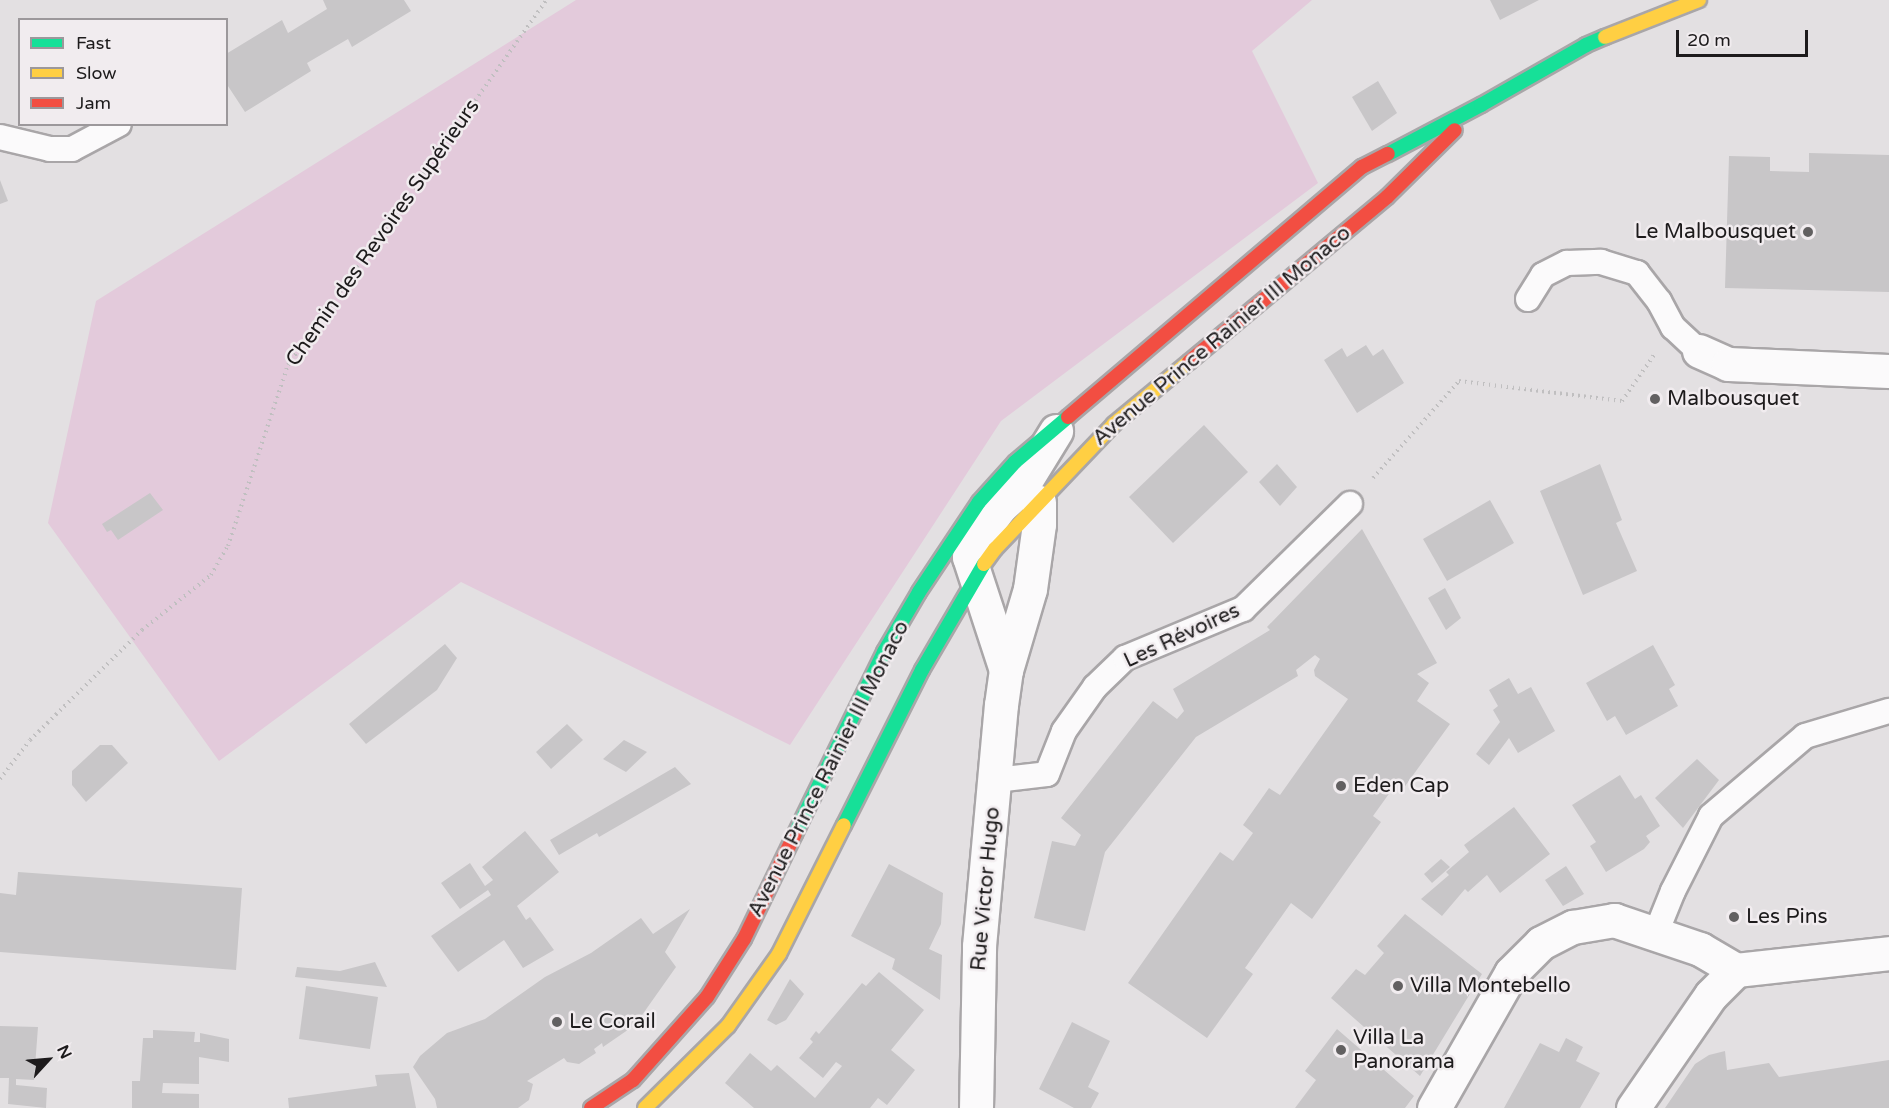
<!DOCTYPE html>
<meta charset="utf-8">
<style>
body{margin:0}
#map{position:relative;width:1889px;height:1108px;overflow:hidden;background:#e3e0e2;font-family:"Varela Round",sans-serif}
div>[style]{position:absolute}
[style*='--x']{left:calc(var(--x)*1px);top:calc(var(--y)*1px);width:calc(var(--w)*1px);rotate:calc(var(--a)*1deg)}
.green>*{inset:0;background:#e3cadb}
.building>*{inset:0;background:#c8c6c8}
.path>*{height:4px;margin-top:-2px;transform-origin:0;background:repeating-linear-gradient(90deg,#c0bfc0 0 1.5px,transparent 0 6px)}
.roads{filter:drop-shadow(2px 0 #a9a6a8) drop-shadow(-2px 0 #a9a6a8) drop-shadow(0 2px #a9a6a8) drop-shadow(0 -2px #a9a6a8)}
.lane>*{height:24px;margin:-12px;padding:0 12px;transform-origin:12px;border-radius:12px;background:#fbfafb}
.street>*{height:33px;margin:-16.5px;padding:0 16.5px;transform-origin:16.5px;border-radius:16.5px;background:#fbfafb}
.fast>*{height:14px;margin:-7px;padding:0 7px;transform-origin:7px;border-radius:7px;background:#16e098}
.slow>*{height:14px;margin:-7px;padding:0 7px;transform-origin:7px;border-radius:7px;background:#ffcf43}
.jam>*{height:14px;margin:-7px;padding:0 7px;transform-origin:7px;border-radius:7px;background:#f24e42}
.dots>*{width:16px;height:16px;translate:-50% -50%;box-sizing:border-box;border:3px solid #f1ecef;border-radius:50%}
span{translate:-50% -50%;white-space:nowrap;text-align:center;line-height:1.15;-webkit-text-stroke:5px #f1ecef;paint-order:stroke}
.poi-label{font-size:21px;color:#1d1b1c}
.right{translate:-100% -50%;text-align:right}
.left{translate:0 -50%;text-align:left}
.street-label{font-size:21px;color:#1d1b1c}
.legend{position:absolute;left:18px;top:18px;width:210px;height:108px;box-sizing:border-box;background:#f1ecef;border:2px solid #9c989b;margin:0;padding:8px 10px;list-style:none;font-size:18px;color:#1d1b1c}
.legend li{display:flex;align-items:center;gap:12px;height:30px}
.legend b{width:30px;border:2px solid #9c989b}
.north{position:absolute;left:18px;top:1030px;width:60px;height:60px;-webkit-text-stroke:4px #f1ecef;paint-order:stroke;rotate:64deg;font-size:16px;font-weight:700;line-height:24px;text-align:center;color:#1d1b1c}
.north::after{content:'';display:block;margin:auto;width:21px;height:27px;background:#1d1b1c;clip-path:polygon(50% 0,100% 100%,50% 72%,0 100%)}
.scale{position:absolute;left:1676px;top:30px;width:132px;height:27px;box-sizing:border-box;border:3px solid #1d1b1c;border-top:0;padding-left:8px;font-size:18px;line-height:21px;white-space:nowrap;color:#1d1b1c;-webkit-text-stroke:4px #f1ecef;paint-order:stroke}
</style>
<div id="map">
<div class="green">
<i style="clip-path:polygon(576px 0,1312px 0,1252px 51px,1318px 183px,1001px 421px,790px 745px,461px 582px,219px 761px,48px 523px,96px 301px)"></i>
</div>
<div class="building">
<i style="clip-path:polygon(323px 0,404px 0,411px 11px,352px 47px,348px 39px,307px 63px,311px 71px,245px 112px,226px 83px,226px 54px,282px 20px,288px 33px,327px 9px)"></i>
<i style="clip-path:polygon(1490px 0,1539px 0,1500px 20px)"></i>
<i style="clip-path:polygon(1378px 81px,1397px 113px,1372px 131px,1352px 97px)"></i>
<i style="clip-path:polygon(1809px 153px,1889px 155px,1889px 292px,1725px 288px,1729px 156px,1770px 157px,1770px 171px,1809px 172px)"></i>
<i style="clip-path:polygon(0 180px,8px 201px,0 204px)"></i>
<i style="clip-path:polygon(1366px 345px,1373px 356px,1383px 349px,1404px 383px,1357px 413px,1324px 360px,1342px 348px,1347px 357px)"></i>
<i style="clip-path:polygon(1204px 425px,1248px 472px,1173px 543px,1129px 497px)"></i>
<i style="clip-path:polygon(1277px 464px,1297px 487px,1280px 506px,1259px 482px)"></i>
<i style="clip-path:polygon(1600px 464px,1622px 520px,1616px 523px,1637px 571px,1583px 595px,1540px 491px)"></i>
<i style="clip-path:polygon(150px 493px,163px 510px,118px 540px,111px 530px,107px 532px,102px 524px)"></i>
<i style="clip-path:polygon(1490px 500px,1514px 543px,1447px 581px,1423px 539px)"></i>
<i style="clip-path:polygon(1362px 529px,1437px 663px,1417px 674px,1429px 683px,1417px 701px,1450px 724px,1403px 789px,1396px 784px,1373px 816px,1381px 822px,1312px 919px,1291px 903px,1245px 968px,1253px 974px,1207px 1038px,1128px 983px,1220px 852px,1233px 861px,1253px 833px,1243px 825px,1269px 788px,1280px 795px,1348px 699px,1315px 676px,1314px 670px,1320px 659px,1315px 655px,1296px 670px,1298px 676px,1196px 737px,1105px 852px,1085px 931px,1034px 918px,1052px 841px,1075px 846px,1081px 835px,1061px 818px,1153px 701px,1177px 719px,1184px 711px,1173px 689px,1270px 630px,1267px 627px)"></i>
<i style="clip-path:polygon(1445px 588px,1461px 618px,1446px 630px,1428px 598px)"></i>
<i style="clip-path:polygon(445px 644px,457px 658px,437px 690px,366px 744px,349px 724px)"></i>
<i style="clip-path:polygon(1653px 645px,1675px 685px,1669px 689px,1678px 706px,1626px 735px,1615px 716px,1607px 721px,1586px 683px)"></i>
<i style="clip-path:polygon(1509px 678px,1518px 694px,1531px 687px,1555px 731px,1518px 753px,1509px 738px,1489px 765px,1476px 754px,1500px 722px,1493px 710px,1498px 706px,1489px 690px)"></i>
<i style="clip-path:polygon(567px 724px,583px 740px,551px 769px,536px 752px)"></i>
<i style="clip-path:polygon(624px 740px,647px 752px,626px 772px,603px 759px)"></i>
<i style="clip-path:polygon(100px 745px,112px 745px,128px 763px,86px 802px,72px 785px,72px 771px)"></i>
<i style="clip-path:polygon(1697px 759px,1719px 780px,1683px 828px,1655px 798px)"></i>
<i style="clip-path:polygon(675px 767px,691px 784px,599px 837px,597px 833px,559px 855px,550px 840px)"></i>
<i style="clip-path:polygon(1620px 775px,1635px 799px,1641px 795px,1660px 826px,1646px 836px,1650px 842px,1644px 849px,1606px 872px,1590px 846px,1596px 842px,1572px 805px)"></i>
<i style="clip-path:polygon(1514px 807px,1550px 854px,1500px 893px,1487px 875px,1468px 892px,1465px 889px,1442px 916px,1421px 899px,1449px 875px,1446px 872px,1469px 852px,1464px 845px)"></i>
<i style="clip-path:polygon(525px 831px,559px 872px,517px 906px,526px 920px,530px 917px,554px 950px,523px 968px,504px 940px,458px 972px,431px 936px,491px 895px,488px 890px,460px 909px,441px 883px,470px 863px,485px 886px,493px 880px,482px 867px)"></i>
<i style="clip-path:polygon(1441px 859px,1450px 867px,1432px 883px,1424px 874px)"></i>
<i style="clip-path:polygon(889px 864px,943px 893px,941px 924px,929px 949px,942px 955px,940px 1000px,892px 969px,895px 959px,851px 936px)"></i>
<i style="clip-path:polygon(1566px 866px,1584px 894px,1563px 906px,1545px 880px)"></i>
<i style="clip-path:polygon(18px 872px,242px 888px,236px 970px,0 952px,0 893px,16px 895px)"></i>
<i style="clip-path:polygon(690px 909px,665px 952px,676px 967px,635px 1025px,603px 1047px,602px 1043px,594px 1049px,596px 1053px,579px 1064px,567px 1062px,564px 1058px,527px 1081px,533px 1084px,529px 1100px,518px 1108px,437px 1108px,435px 1099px,413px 1067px,420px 1056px,447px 1033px,485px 1019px,545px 977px,591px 953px,641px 918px,653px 934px)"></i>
<i style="clip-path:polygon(1405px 914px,1482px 974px,1420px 1076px,1331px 998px,1356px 969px,1365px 975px,1384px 953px,1377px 946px)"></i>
<i style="clip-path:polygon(375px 962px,387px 987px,295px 977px,297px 967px,340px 971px)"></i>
<i style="clip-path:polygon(879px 972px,924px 1010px,891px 1050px,915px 1070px,887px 1105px,878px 1098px,870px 1108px,754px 1108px,725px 1083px,750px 1053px,771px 1071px,777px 1065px,815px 1098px,842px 1066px,836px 1062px,823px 1078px,799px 1058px,813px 1042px,810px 1039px,816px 1031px,819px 1034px,862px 983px,866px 986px)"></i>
<i style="clip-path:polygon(790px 979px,804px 994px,786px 1020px,776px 1025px,767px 1020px)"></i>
<i style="clip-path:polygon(306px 986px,378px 997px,370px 1049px,299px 1039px)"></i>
<i style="clip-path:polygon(1072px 1022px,1110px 1041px,1088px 1087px,1099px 1093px,1091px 1108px,1074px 1108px,1039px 1089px)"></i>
<i style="clip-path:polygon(0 1026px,38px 1027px,34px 1080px,16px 1079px,16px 1085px,47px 1088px,46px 1108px,8px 1104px,9px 1078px,0 1078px)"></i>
<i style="clip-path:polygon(1337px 1029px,1414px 1096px,1405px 1108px,1295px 1108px,1316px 1080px,1305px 1071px)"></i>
<i style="clip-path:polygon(153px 1030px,195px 1032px,194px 1042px,200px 1042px,200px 1033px,229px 1039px,229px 1062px,199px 1057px,199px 1084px,163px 1083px,162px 1093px,199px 1094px,199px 1108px,132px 1108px,132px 1081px,140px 1081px,143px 1038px,153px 1038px)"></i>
<i style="clip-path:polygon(1566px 1038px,1583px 1047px,1576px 1061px,1600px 1073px,1580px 1108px,1504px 1108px,1540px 1043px,1559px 1052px)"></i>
<i style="clip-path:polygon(1725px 1051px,1727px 1070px,1769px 1063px,1779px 1077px,1889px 1060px,1889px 1108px,1665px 1108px,1695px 1064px,1709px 1055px)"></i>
<i style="clip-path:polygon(409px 1073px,416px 1108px,289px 1108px,288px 1098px,377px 1086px,375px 1075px)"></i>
</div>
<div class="path">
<i style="--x:1373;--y:478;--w:130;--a:-48.4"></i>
<i style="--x:1459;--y:381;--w:164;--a:7"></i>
<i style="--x:1622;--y:401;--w:56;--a:-55.2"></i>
<i style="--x:0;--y:779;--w:49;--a:-52.4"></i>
<i style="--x:30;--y:740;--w:157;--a:-44.5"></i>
<i style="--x:142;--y:630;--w:88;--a:-38.6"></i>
<i style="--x:211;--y:575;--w:34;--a:-60"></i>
<i style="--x:228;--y:546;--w:191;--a:-71.7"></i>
<i style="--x:288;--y:365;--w:447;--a:-54.7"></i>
</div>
<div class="roads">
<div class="lane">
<i style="--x:0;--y:137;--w:51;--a:13.5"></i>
<i style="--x:50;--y:149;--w:22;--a:0"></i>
<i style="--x:72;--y:149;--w:53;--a:-28"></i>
<i style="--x:1528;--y:299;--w:28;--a:-58"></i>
<i style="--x:1543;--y:275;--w:27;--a:-27"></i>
<i style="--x:1567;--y:263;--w:34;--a:-2"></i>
<i style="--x:1601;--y:262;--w:38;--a:17"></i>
<i style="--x:1637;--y:273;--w:36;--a:52"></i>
<i style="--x:1659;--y:301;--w:30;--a:62"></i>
<i style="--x:1673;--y:327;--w:35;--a:43"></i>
<i style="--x:996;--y:780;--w:51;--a:-6.7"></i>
<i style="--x:1047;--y:774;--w:46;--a:-68.4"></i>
<i style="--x:1064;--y:731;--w:54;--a:-54.8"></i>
<i style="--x:1095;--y:687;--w:42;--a:-44"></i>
<i style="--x:1125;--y:658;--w:128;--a:-22.6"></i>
<i style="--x:1243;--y:609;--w:150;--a:-44.5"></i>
<i style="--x:1656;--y:933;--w:45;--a:-68"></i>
<i style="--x:1673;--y:891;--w:84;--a:-63.1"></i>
<i style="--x:1711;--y:816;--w:123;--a:-40.4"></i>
<i style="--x:1805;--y:736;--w:88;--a:-16.6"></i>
</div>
<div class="street">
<i style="--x:1699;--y:351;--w:32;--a:24"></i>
<i style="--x:1728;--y:364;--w:161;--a:2.5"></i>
<i style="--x:1006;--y:670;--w:119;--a:-108.1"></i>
<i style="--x:969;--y:557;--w:12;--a:-76"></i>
<i style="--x:972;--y:545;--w:47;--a:-53.6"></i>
<i style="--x:1000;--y:507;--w:28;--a:-42"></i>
<i style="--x:1021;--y:488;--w:67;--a:-58.4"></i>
<i style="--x:976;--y:1108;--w:162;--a:-88.9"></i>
<i style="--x:979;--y:946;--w:242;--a:-84.8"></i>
<i style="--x:1001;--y:705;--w:35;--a:-82"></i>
<i style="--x:1006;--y:670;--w:84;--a:-73.5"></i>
<i style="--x:1030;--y:589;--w:66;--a:-82.1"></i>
<i style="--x:1039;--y:524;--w:22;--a:-90"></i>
<i style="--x:1434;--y:1108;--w:155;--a:-60.3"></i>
<i style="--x:1511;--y:973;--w:42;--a:-45"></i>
<i style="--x:1541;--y:943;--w:36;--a:-27"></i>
<i style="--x:1573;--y:927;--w:42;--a:-9.7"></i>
<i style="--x:1614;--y:920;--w:91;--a:18.6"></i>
<i style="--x:1700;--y:949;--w:42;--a:30.3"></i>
<i style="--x:1736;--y:970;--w:154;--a:-6.3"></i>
<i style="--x:1633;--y:1108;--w:137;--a:-55.4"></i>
<i style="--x:1711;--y:995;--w:35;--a:-45"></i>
</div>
<div class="fast">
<i style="--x:1388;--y:154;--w:105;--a:-27.8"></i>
<i style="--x:1481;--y:105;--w:121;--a:-29.7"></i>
<i style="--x:1586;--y:45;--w:21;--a:-23"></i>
<i style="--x:844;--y:825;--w:174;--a:-63.3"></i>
<i style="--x:922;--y:670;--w:123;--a:-59.7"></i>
<i style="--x:795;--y:834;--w:203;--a:-63.9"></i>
<i style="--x:884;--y:652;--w:69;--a:-59.7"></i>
<i style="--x:919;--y:592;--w:108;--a:-56.3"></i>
<i style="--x:979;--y:502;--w:54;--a:-48"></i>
<i style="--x:1015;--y:462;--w:70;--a:-40.3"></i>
</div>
<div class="slow">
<i style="--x:1605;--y:37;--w:101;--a:-21.5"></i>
<i style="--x:984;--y:564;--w:19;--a:-54"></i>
<i style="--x:995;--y:549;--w:173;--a:-46.4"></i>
<i style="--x:1114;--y:424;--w:97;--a:-39.6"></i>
<i style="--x:645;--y:1108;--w:117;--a:-44.7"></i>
<i style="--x:728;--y:1026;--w:88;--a:-54.7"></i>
<i style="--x:779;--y:954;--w:144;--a:-63.3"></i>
</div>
<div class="jam">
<i style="--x:1189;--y:362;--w:258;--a:-39.8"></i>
<i style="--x:1387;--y:197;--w:95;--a:-44.6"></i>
<i style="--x:1068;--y:417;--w:386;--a:-40.4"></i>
<i style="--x:1362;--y:167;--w:29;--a:-27"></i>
<i style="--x:591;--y:1108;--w:50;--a:-33.7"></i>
<i style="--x:633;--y:1080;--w:111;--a:-48.3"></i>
<i style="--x:707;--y:997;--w:69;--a:-57.5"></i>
<i style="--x:744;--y:939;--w:117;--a:-64.1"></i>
</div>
</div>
<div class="dots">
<i style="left:1808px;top:232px;background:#626061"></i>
<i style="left:1655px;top:399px;background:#626061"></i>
<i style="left:1341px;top:786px;background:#626061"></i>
<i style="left:1734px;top:917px;background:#626061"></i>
<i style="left:1398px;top:986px;background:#626061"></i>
<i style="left:557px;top:1022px;background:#626061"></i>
<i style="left:1341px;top:1050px;background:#626061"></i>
</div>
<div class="poi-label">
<span class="right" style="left:1796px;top:232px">Le Malbousquet</span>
<span class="left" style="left:1667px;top:399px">Malbousquet</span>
<span class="left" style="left:1353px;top:786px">Eden Cap</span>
<span class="left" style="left:1746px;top:917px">Les Pins</span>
<span class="left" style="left:1410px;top:986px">Villa Montebello</span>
<span class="left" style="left:569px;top:1022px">Le Corail</span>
<span class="left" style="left:1353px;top:1050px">Villa La<br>Panorama</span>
</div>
<div class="street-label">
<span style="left:383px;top:233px;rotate:-55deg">Chemin des Revoires Supérieurs</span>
<span style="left:1222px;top:336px;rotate:-40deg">Avenue Prince Rainier III Monaco</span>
<span style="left:1182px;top:636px;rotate:-25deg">Les Révoires</span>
<span style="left:829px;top:769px;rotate:-63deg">Avenue Prince Rainier III Monaco</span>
<span style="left:986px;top:889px;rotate:-85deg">Rue Victor Hugo</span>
</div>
<ul class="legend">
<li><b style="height:8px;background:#16e098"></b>Fast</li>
<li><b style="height:8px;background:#ffcf43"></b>Slow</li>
<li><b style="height:8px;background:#f24e42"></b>Jam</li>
</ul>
<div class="north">N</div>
<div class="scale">20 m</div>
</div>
